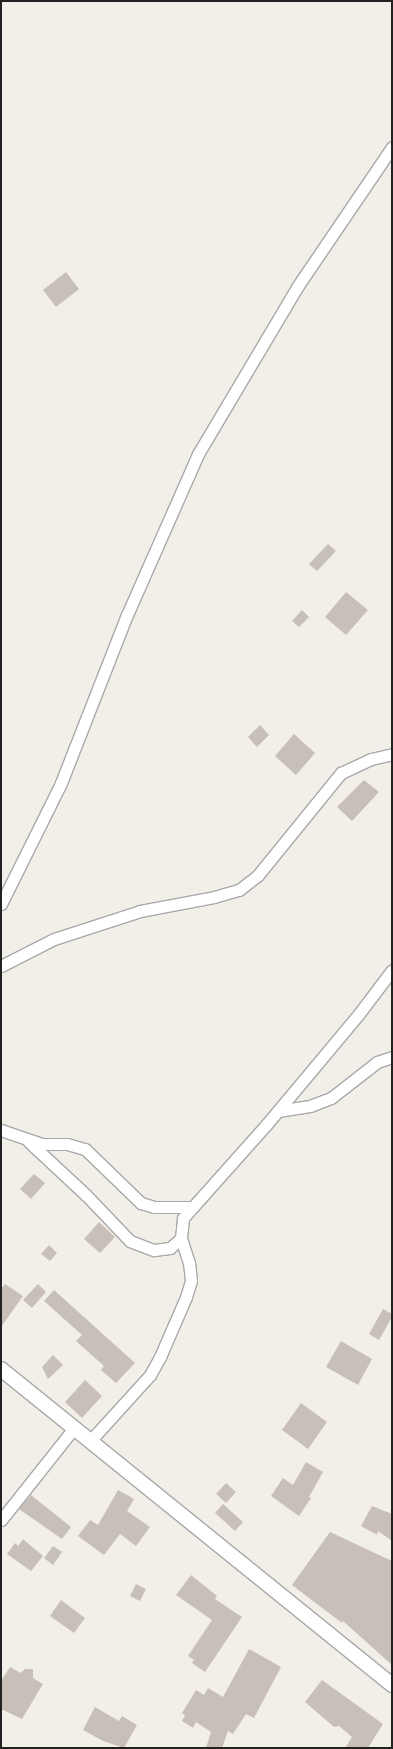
<!DOCTYPE html>
<style>
body{margin:0}
#map{position:relative;width:393px;height:1749px;overflow:hidden;background:#f2efe9;font-family:"Sofia Sans Condensed",sans-serif}
div>[style]{position:absolute}
[style*='--x']{left:calc(var(--x)*1px);top:calc(var(--y)*1px);width:calc(var(--w)*1px);rotate:calc(var(--a)*1deg)}
.building>*{inset:0;background:#c7bfb8}
.roads{filter:drop-shadow(1px 0 #a9a9a9) drop-shadow(-1px 0 #a9a9a9) drop-shadow(0 1px #a9a9a9) drop-shadow(0 -1px #a9a9a9)}
.minor>*{height:11px;margin:-5.5px;padding:0 5.5px;transform-origin:5.5px;border-radius:5.5px;background:#fff}
.tertiary>*{height:14px;margin:-7px;padding:0 7px;transform-origin:7px;border-radius:7px;background:#fff}
span{translate:-50% -50%;white-space:nowrap;text-align:center;line-height:1.15;-webkit-text-stroke:4.5px #fff;paint-order:stroke}
.frame{position:absolute;inset:0;border:2px solid #222;pointer-events:none}
</style>
<div id="map">
<div class="building">
<i style="clip-path:polygon(66px 272px,79px 289px,56px 307px,43px 290px)"></i>
<i style="clip-path:polygon(328px 544px,336px 551px,317px 571px,309px 564px)"></i>
<i style="clip-path:polygon(346px 592px,368px 610px,346px 635px,325px 617px)"></i>
<i style="clip-path:polygon(302px 610px,309px 617px,299px 627px,292px 621px)"></i>
<i style="clip-path:polygon(260px 725px,269px 735px,257px 747px,248px 737px)"></i>
<i style="clip-path:polygon(294px 734px,315px 753px,296px 775px,275px 756px)"></i>
<i style="clip-path:polygon(364px 780px,379px 792px,352px 821px,337px 807px)"></i>
<i style="clip-path:polygon(34px 1174px,45px 1183px,31px 1199px,20px 1189px)"></i>
<i style="clip-path:polygon(99px 1222px,115px 1237px,100px 1253px,84px 1239px)"></i>
<i style="clip-path:polygon(49px 1245px,57px 1253px,50px 1261px,41px 1254px)"></i>
<i style="clip-path:polygon(5px 1284px,23px 1296px,1px 1327px,1px 1289px)"></i>
<i style="clip-path:polygon(38px 1284px,46px 1292px,32px 1308px,23px 1300px)"></i>
<i style="clip-path:polygon(54px 1290px,135px 1363px,116px 1383px,101px 1370px,104px 1366px,76px 1341px,82px 1335px,44px 1301px)"></i>
<i style="clip-path:polygon(383px 1309px,392px 1314px,392px 1317px,379px 1340px,369px 1334px)"></i>
<i style="clip-path:polygon(341px 1341px,372px 1359px,358px 1385px,326px 1367px)"></i>
<i style="clip-path:polygon(53px 1355px,63px 1365px,48px 1379px,42px 1367px)"></i>
<i style="clip-path:polygon(85px 1380px,102px 1396px,82px 1418px,65px 1402px)"></i>
<i style="clip-path:polygon(301px 1403px,327px 1422px,308px 1449px,282px 1430px)"></i>
<i style="clip-path:polygon(306px 1462px,323px 1472px,309px 1497px,311px 1498px,299px 1516px,271px 1496px,283px 1478px,293px 1485px)"></i>
<i style="clip-path:polygon(226px 1483px,236px 1492px,226px 1503px,216px 1494px)"></i>
<i style="clip-path:polygon(118px 1490px,134px 1499px,127px 1511px,150px 1527px,136px 1546px,120px 1534px,104px 1555px,78px 1536px,90px 1520px,98px 1525px)"></i>
<i style="clip-path:polygon(31px 1495px,71px 1527px,62px 1539px,19px 1509px)"></i>
<i style="clip-path:polygon(223px 1504px,243px 1522px,235px 1531px,215px 1513px)"></i>
<i style="clip-path:polygon(372px 1506px,392px 1514px,392px 1541px,378px 1531px,377px 1535px,361px 1526px)"></i>
<i style="clip-path:polygon(330px 1532px,392px 1561px,392px 1665px,343px 1621px,342px 1623px,292px 1585px)"></i>
<i style="clip-path:polygon(23px 1539px,43px 1556px,31px 1571px,7px 1554px,15px 1543px,18px 1546px)"></i>
<i style="clip-path:polygon(53px 1546px,62px 1552px,53px 1565px,44px 1558px)"></i>
<i style="clip-path:polygon(191px 1575px,217px 1596px,215px 1599px,242px 1617px,205px 1672px,192px 1663px,194px 1660px,188px 1656px,212px 1620px,176px 1595px)"></i>
<i style="clip-path:polygon(136px 1584px,146px 1589px,140px 1601px,130px 1596px)"></i>
<i style="clip-path:polygon(61px 1600px,85px 1618px,74px 1633px,50px 1616px)"></i>
<i style="clip-path:polygon(249px 1649px,281px 1667px,254px 1718px,246px 1714px,233px 1734px,228px 1731px,222px 1748px,206px 1748px,211px 1732px,196px 1722px,193px 1728px,182px 1721px,185px 1715px,182px 1713px,196px 1690px,204px 1695px,208px 1688px,223px 1697px)"></i>
<i style="clip-path:polygon(10px 1667px,21px 1673px,25px 1669px,33px 1669px,33px 1678px,43px 1684px,22px 1719px,1px 1709px,1px 1681px)"></i>
<i style="clip-path:polygon(322px 1680px,383px 1724px,368px 1748px,345px 1748px,352px 1737px,339px 1726px,334px 1727px,305px 1702px)"></i>
<i style="clip-path:polygon(95px 1707px,119px 1721px,122px 1716px,137px 1725px,124px 1748px,103px 1741px,83px 1730px)"></i>
</div>
<div class="roads">
<div class="minor">
<i style="--x:1;--y:904;--w:135;--a:-63.6"></i>
<i style="--x:61;--y:783;--w:180;--a:-68.6"></i>
<i style="--x:127;--y:615;--w:176;--a:-66.2"></i>
<i style="--x:198;--y:454;--w:194;--a:-59.3"></i>
<i style="--x:297;--y:287;--w:169;--a:-55.8"></i>
<i style="--x:1;--y:966;--w:59;--a:-27"></i>
<i style="--x:54;--y:939;--w:90;--a:-18"></i>
<i style="--x:140;--y:911;--w:75;--a:-10.7"></i>
<i style="--x:214;--y:897;--w:26;--a:-16"></i>
<i style="--x:239;--y:890;--w:24;--a:-38"></i>
<i style="--x:258;--y:875;--w:132;--a:-50.9"></i>
<i style="--x:341;--y:773;--w:33;--a:-25"></i>
<i style="--x:371;--y:759;--w:22;--a:-13"></i>
<i style="--x:278;--y:1111;--w:32;--a:-9"></i>
<i style="--x:310;--y:1106;--w:22;--a:-21"></i>
<i style="--x:331;--y:1098;--w:58;--a:-38"></i>
<i style="--x:377;--y:1062;--w:16;--a:-18"></i>
<i style="--x:1;--y:1130;--w:43;--a:18.9"></i>
<i style="--x:42;--y:1144;--w:25;--a:0"></i>
<i style="--x:67;--y:1144;--w:19;--a:16"></i>
<i style="--x:85;--y:1149;--w:78;--a:44"></i>
<i style="--x:141;--y:1203;--w:14;--a:17"></i>
<i style="--x:154;--y:1207;--w:39;--a:0"></i>
<i style="--x:29;--y:1142;--w:78;--a:42.9"></i>
<i style="--x:86;--y:1195;--w:64;--a:46.3"></i>
<i style="--x:130;--y:1241;--w:26;--a:21"></i>
<i style="--x:154;--y:1250;--w:16;--a:-7"></i>
<i style="--x:170;--y:1248;--w:15;--a:-42"></i>
<i style="--x:90;--y:1441;--w:89;--a:-47.7"></i>
<i style="--x:150;--y:1375;--w:21;--a:-61"></i>
<i style="--x:160;--y:1357;--w:65;--a:-66.6"></i>
<i style="--x:186;--y:1297;--w:17;--a:-73"></i>
<i style="--x:191;--y:1281;--w:18;--a:-96"></i>
<i style="--x:189;--y:1263;--w:26;--a:-108"></i>
<i style="--x:181;--y:1238;--w:20;--a:-84"></i>
<i style="--x:183;--y:1218;--w:125;--a:-48.3"></i>
<i style="--x:266;--y:1125;--w:143;--a:-50.1"></i>
<i style="--x:358;--y:1015;--w:56;--a:-52.9"></i>
<i style="--x:1;--y:1520;--w:117;--a:-51.6"></i>
</div>
<div class="tertiary">
<i style="--x:1;--y:1369;--w:503;--a:38.94"></i>
</div>
</div>
<div class="frame"></div>
</div>
